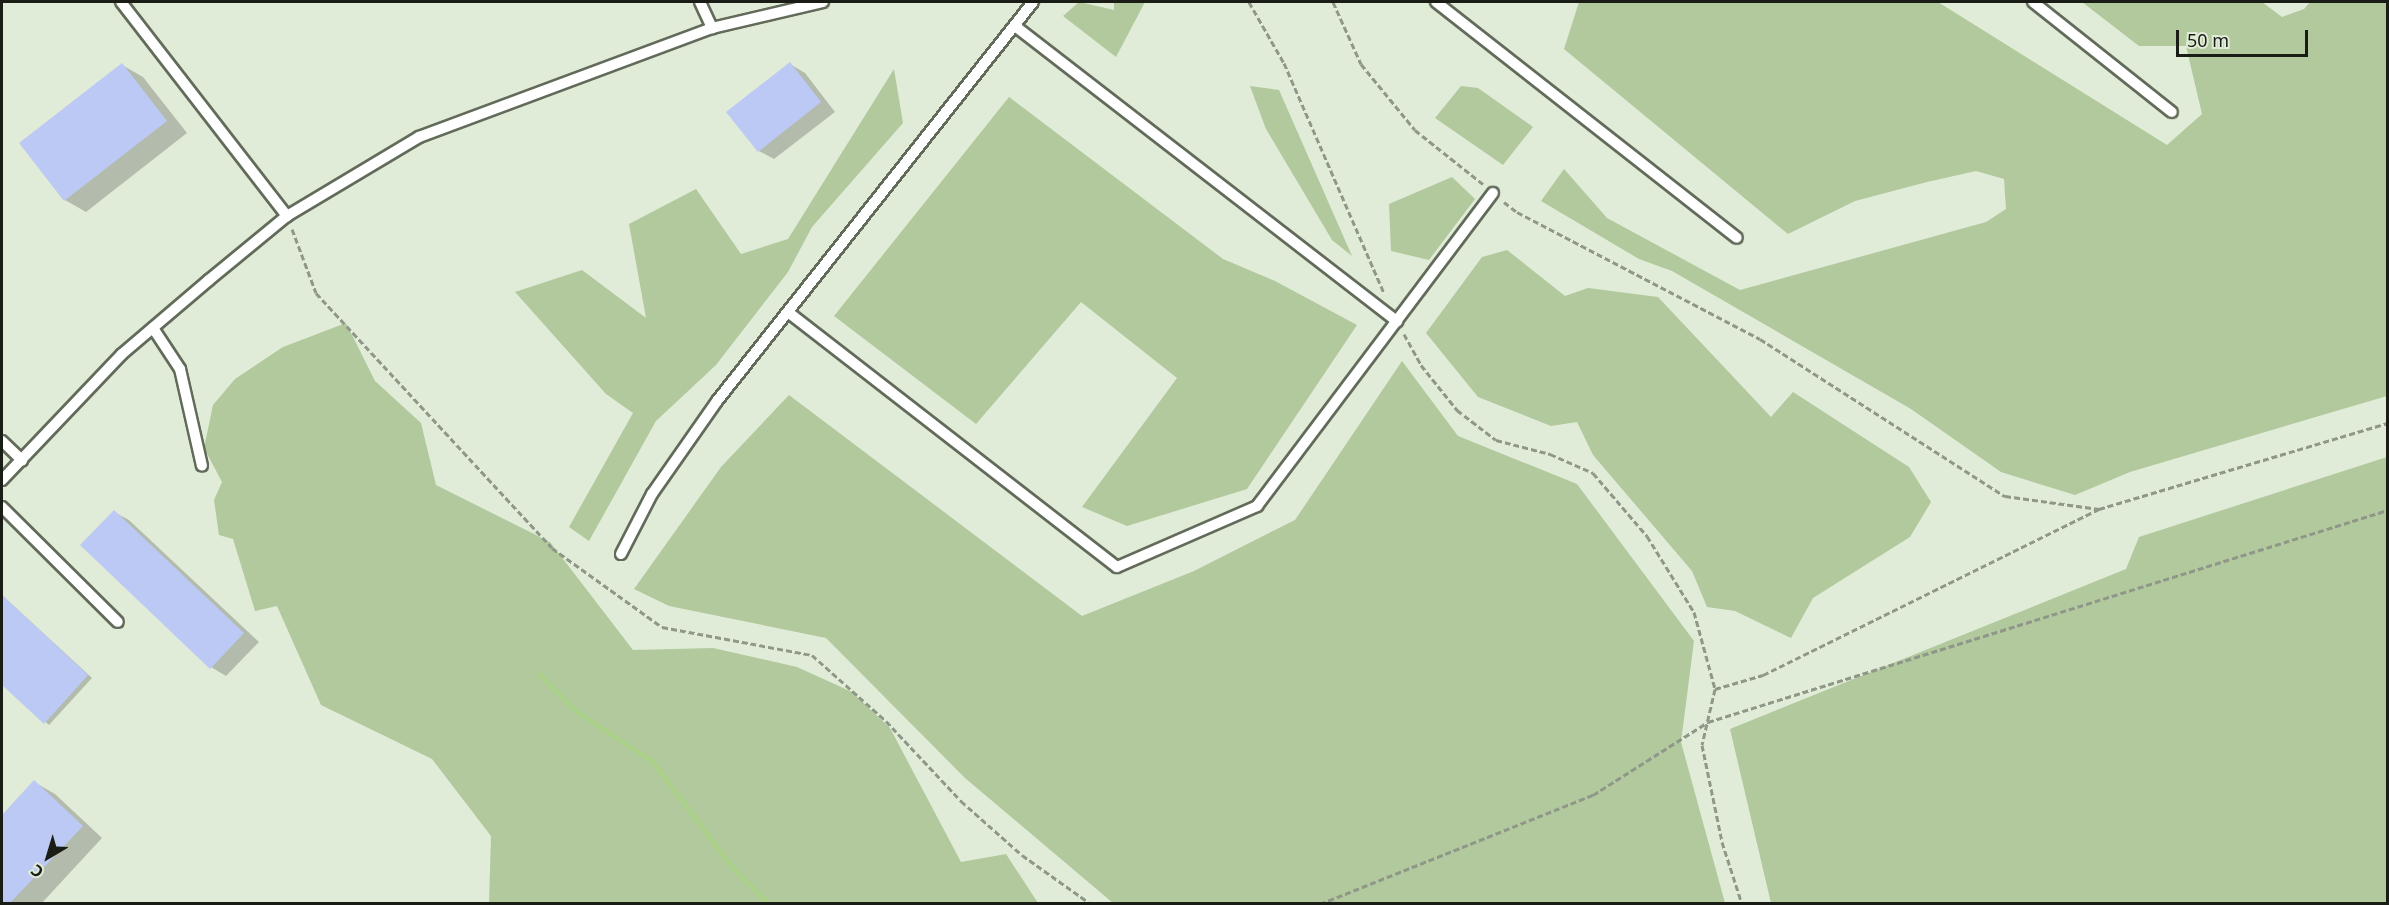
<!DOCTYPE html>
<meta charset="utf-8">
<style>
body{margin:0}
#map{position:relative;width:2389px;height:905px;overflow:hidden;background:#e0ecd8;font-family:"Noto Sans",sans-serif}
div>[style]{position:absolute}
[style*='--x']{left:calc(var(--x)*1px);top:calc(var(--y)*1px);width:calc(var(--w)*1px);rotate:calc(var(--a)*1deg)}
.green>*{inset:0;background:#b1c99d}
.shadow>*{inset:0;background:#0003}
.stream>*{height:5px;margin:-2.5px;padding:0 2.5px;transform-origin:2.5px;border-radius:2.5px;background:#abd18a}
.building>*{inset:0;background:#bcc9f4}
.path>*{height:3px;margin-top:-1.5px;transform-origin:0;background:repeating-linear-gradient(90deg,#8f9788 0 6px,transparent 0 9px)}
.roads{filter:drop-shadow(2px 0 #626b5a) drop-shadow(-2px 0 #626b5a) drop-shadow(0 2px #626b5a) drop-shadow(0 -2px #626b5a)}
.lane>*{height:10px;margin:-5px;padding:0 5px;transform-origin:5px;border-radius:5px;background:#fff}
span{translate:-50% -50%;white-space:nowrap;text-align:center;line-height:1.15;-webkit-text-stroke:6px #e0ecd8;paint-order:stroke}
.frame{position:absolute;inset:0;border:3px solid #1a1d16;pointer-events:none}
.north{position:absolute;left:18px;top:827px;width:60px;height:60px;-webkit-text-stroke:4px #e0ecd8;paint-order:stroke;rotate:218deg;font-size:16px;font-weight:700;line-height:24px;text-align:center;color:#1a1d16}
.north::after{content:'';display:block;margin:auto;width:21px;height:27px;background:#1a1d16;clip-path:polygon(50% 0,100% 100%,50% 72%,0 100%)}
.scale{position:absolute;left:2176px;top:30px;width:132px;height:27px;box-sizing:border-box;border:3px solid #1a1d16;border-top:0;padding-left:8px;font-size:18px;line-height:21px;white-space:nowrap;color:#1a1d16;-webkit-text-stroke:4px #e0ecd8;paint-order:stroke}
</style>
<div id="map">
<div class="green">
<i style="clip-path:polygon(1079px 2px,1114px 10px,1114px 2px,1145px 2px,1116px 57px,1063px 16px)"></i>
<i style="clip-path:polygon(1579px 2px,1938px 2px,2167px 145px,2202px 114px,2186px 46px,2139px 46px,2082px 2px,2262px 2px,2282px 17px,2304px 9px,2310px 2px,2387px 2px,2387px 396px,2130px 472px,2075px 495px,2001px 472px,1911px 409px,1672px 271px,1639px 259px,1541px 201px,1564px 169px,1607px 218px,1740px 290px,1986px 222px,2006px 209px,2004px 179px,1976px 171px,1927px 182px,1855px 201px,1788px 234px,1564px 49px)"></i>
<i style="clip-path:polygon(894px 69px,903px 123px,812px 227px,788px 272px,716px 365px,656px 421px,589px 541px,569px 527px,633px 413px,606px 394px,515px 292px,582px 270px,646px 318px,629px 224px,696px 189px,741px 254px,788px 239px)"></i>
<i style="clip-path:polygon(1250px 86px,1279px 90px,1352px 256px,1332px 240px,1266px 129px)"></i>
<i style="clip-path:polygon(1461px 86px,1478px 88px,1533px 127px,1503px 165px,1435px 118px)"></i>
<i style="clip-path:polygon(1009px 97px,1223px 259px,1275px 281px,1357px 325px,1247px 489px,1127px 526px,1082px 507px,1177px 378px,1081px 302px,976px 424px,834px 316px)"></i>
<i style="clip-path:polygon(1452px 177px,1475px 199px,1429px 260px,1391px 251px,1389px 204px)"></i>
<i style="clip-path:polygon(1507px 250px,1565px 296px,1588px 288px,1658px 297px,1771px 417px,1793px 392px,1909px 467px,1931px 502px,1910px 537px,1813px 598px,1791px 638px,1735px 611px,1707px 607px,1692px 571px,1593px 455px,1577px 422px,1551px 426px,1478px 397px,1426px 333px,1482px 257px)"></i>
<i style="clip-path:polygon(346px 323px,375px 381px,421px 423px,436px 485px,550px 542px,633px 650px,713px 648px,797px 667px,852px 692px,890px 728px,961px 862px,1006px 854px,1038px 903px,489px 903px,491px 836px,432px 759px,321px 705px,277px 606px,255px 611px,233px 539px,219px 535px,214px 500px,222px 482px,204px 448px,213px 405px,235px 379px,283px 347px)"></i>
<i style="clip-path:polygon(1402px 361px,1458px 436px,1577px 484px,1694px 641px,1681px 742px,1725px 903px,1113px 903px,965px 778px,826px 638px,669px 606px,634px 589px,721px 467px,789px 395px,1082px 616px,1194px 571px,1295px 520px)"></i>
<i style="clip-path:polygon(2387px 457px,2387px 903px,1771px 903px,1730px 729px,2126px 569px,2139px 537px)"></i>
</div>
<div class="shadow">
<i style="clip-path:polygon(790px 64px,805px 73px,835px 112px,774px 159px,759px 151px)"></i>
<i style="clip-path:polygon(122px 65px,143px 77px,187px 133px,86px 212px,65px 200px,21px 144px)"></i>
<i style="clip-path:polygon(114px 512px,129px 520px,259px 642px,226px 676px,211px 667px)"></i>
<i style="clip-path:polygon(2px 595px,92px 678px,49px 725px,2px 683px)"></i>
<i style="clip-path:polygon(34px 782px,55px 794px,102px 838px,41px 904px,2px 904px,2px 817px)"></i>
</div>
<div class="stream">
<i style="--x:539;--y:674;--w:54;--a:45"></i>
<i style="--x:577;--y:712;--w:90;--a:33.2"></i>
<i style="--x:652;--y:761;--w:133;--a:53"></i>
<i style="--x:732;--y:867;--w:52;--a:45"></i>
</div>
<div class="building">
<i style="clip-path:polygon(790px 62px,821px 102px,758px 152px,726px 112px)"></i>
<i style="clip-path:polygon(122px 63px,167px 121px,64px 201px,19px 143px)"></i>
<i style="clip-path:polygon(114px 510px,244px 633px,210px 669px,80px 545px)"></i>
<i style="clip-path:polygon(2px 595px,88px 675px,44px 724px,2px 685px)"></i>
<i style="clip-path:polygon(34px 780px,83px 826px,10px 903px,2px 903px,2px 815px)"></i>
</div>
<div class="path">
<i style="--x:1249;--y:2;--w:70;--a:60.2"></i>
<i style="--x:1284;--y:63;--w:251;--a:66.5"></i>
<i style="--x:1333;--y:2;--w:68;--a:65.7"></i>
<i style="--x:1361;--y:64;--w:85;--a:50.7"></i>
<i style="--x:1415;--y:130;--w:87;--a:38.5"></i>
<i style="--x:1504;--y:202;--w:16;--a:38"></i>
<i style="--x:1517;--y:212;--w:274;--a:27.6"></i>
<i style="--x:1760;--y:339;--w:291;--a:32.7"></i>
<i style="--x:2005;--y:496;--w:95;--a:7.9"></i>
<i style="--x:292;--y:229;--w:68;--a:69.4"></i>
<i style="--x:316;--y:293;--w:347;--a:47.2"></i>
<i style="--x:552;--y:548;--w:135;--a:35.7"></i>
<i style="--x:662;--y:627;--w:153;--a:10.6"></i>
<i style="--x:812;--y:655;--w:99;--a:41.7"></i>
<i style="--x:886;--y:721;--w:110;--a:46.8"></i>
<i style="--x:961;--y:801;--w:81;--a:41.5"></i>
<i style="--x:1022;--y:855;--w:85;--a:35.4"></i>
<i style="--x:1404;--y:334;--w:35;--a:61"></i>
<i style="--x:1421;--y:365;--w:58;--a:51.3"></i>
<i style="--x:1457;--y:410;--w:49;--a:37.6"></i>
<i style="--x:1496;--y:440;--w:56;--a:14.5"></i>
<i style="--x:1550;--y:454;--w:47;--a:23.8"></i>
<i style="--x:1593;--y:473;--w:83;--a:49.4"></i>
<i style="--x:1647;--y:536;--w:89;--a:58.3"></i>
<i style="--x:1694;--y:612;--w:80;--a:74.7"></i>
<i style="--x:1715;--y:689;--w:57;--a:103.1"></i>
<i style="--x:1702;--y:745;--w:99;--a:78.3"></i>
<i style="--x:1722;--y:842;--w:65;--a:72.1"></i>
<i style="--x:1715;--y:689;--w:50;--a:-16.3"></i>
<i style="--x:1763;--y:675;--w:375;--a:-26.3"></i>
<i style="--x:2099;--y:509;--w:302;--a:-16.6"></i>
<i style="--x:1320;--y:904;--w:294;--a:-21.8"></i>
<i style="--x:1593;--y:795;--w:136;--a:-32.4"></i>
<i style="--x:1708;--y:722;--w:712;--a:-17.32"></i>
</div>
<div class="roads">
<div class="lane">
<i style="--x:121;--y:2;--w:271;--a:52.2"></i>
<i style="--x:700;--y:2;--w:29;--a:65"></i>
<i style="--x:1436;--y:2;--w:382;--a:38.1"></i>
<i style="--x:2033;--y:2;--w:177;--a:38.4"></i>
<i style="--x:1015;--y:26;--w:483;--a:37.7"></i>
<i style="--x:788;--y:312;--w:416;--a:37.8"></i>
<i style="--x:1117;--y:567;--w:153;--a:-23.5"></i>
<i style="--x:1257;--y:506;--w:392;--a:-53"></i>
<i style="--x:153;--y:328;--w:49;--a:56.6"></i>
<i style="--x:180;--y:369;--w:99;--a:77.2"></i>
<i style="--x:2;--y:441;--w:28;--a:44"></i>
<i style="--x:2;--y:480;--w:174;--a:-46.4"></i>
<i style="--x:122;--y:354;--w:114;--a:-40.4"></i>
<i style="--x:209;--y:280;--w:101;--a:-39.4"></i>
<i style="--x:287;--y:216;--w:154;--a:-30.9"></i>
<i style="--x:419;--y:137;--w:313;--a:-20.4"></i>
<i style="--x:712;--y:28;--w:114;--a:-13.2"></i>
<i style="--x:2;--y:507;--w:163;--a:44.8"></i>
<i style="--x:621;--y:554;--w:68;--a:-62.7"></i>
<i style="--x:652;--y:494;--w:113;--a:-55"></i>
<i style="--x:717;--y:401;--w:509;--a:-51.62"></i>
</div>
</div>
<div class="frame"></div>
<div class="north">С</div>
<div class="scale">50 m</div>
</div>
